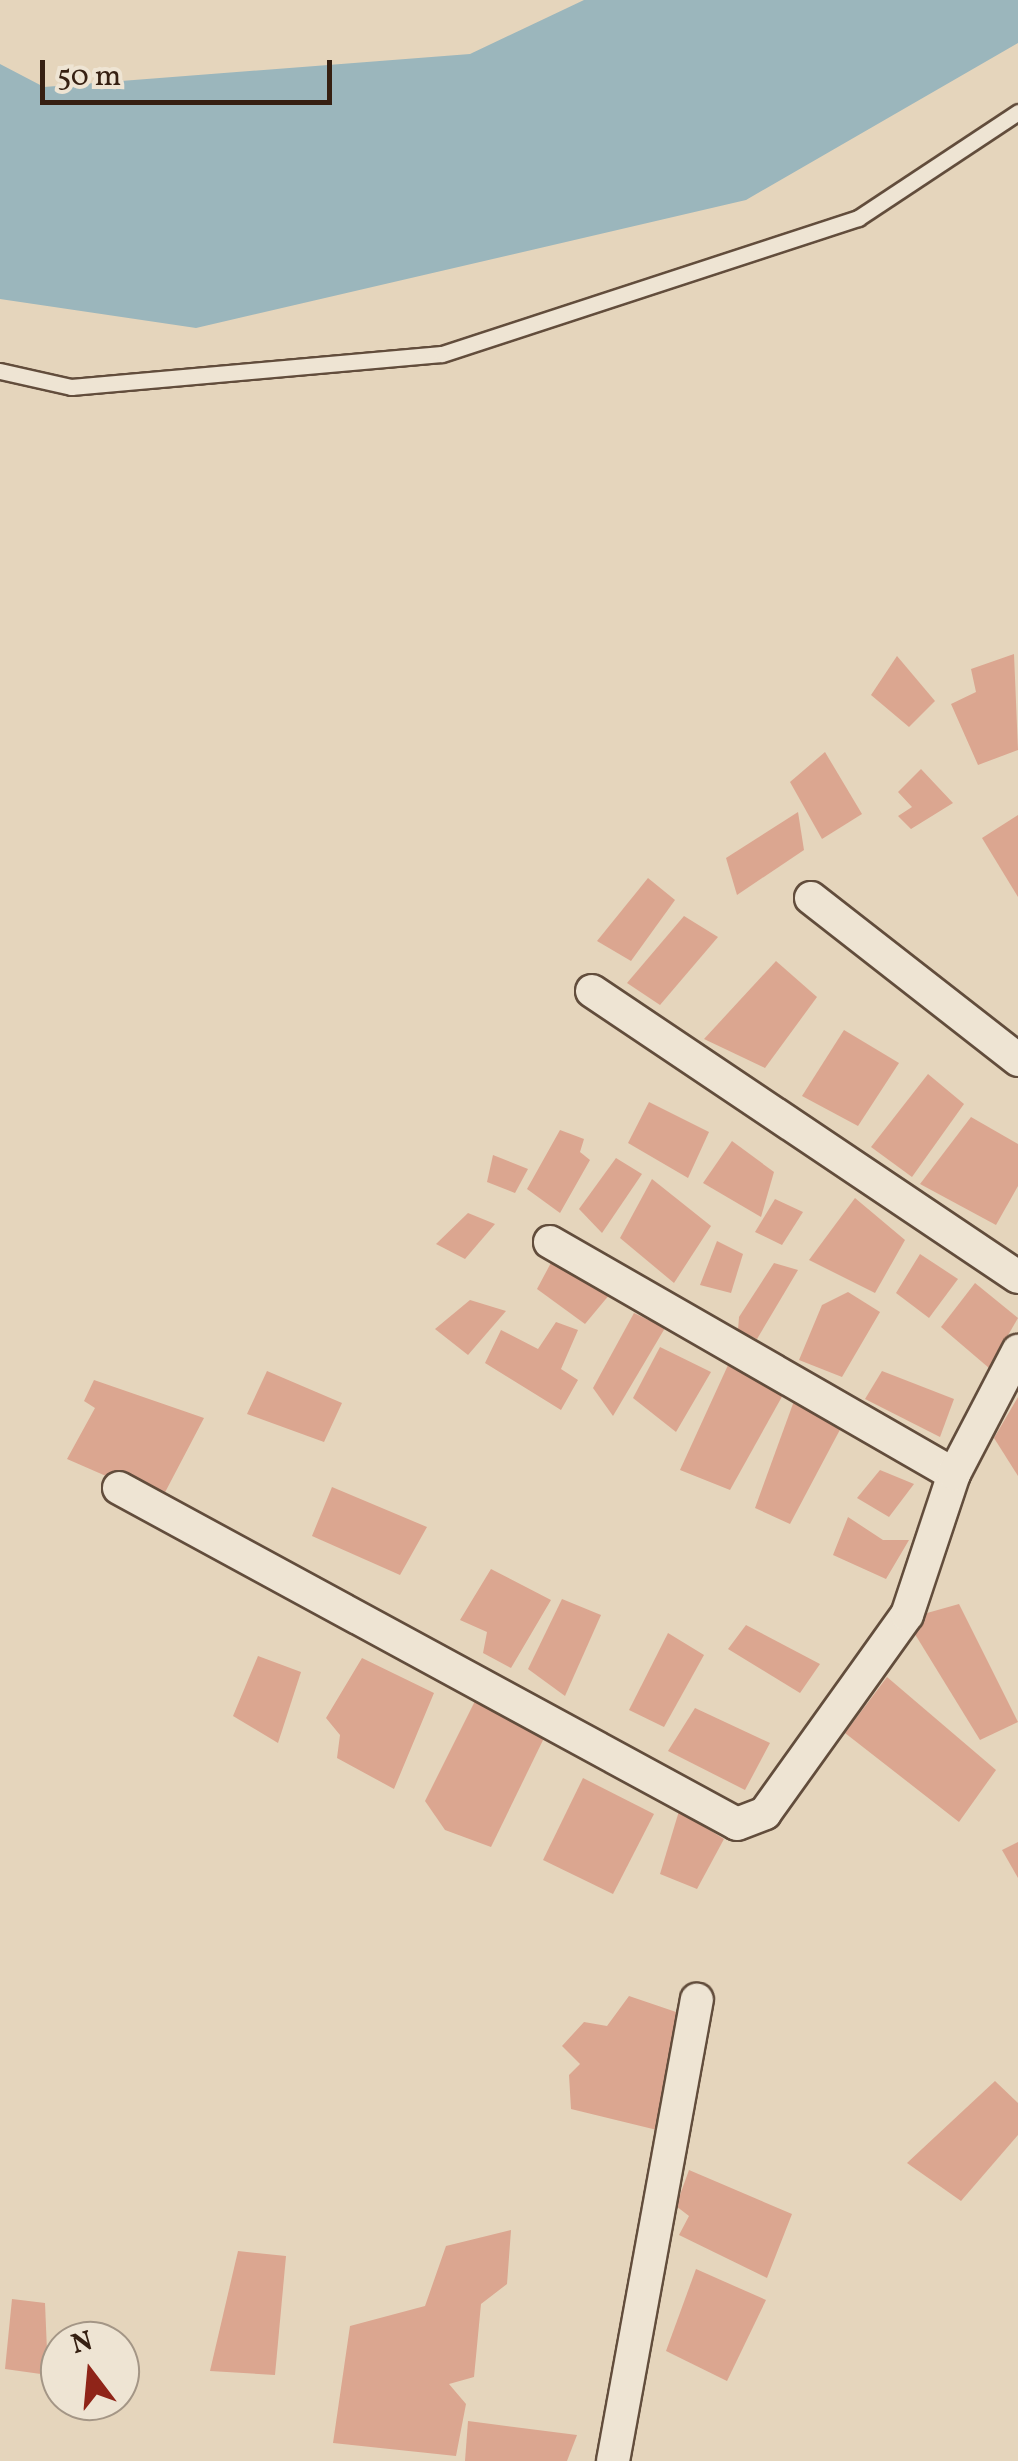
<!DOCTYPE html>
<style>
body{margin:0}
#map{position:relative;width:1018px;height:2461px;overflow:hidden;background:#e5d5bc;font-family:Vollkorn,serif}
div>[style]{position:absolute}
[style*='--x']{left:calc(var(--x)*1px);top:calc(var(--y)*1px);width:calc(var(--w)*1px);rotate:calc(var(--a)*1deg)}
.water>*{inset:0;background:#9bb6bc}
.building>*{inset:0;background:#dba690}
.roads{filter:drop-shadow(2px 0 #624d3c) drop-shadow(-2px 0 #624d3c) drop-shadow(0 2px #624d3c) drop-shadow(0 -2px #624d3c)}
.lane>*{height:15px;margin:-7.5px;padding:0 7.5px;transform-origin:7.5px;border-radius:7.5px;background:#eee4d3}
.street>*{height:32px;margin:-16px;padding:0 16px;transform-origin:16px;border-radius:16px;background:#eee4d3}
span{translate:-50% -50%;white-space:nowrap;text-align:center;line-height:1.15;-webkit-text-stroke:10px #eee4d3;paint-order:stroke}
.north{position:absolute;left:40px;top:2321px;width:100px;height:100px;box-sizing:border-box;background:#eee4d3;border:2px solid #a49686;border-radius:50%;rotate:344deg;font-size:28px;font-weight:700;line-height:40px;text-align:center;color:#362012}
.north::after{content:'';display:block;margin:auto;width:35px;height:45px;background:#8f2418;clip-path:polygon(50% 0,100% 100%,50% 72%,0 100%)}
.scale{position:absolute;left:40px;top:60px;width:292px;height:45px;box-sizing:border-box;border:5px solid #362012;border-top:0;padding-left:12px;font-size:30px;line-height:35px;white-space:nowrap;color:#362012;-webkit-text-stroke:8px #eee4d3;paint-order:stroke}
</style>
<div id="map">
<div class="water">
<i style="clip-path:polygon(584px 0,1018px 0,1018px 43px,746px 200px,196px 328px,0 299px,0 64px,44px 87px,470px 54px)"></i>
</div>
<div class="building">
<i style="clip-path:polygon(1014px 654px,1018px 750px,978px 765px,951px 704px,976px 692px,971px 669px)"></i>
<i style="clip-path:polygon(897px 656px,935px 701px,909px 727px,871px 695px)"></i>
<i style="clip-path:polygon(825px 752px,862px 814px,822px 839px,790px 782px)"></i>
<i style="clip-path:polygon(921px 769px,953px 803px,911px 829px,898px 816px,912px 807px,898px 792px)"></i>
<i style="clip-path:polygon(798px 812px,804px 850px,737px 895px,726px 858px)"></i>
<i style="clip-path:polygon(1018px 815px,1018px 897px,982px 838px)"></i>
<i style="clip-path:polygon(648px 878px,675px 900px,631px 961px,597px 941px)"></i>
<i style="clip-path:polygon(684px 916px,718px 937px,660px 1005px,627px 983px)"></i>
<i style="clip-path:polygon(776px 961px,817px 997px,765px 1068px,704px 1039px)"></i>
<i style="clip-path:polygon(844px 1030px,899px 1063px,858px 1126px,802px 1096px)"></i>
<i style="clip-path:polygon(928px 1074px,964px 1104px,912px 1177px,871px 1147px)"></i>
<i style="clip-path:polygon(649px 1102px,709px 1132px,688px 1178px,628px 1143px)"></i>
<i style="clip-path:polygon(971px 1117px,1018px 1144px,1018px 1186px,996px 1225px,920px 1184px)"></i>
<i style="clip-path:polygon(560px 1130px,584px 1139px,580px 1152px,590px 1160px,560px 1213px,527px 1189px)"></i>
<i style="clip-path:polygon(732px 1141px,774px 1172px,761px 1217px,703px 1183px)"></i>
<i style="clip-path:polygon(493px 1155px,528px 1169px,515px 1193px,487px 1182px)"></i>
<i style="clip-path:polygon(616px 1158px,642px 1174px,602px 1233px,579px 1209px)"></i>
<i style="clip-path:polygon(652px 1179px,711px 1226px,674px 1283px,620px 1238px)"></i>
<i style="clip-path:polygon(855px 1198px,905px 1240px,875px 1293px,809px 1260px)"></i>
<i style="clip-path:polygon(775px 1199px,803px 1212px,782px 1245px,755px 1232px)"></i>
<i style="clip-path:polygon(468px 1213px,495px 1224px,465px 1259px,436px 1244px)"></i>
<i style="clip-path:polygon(717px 1241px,743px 1254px,731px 1293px,700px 1285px)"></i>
<i style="clip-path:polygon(920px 1254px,958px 1279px,929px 1318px,896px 1293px)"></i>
<i style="clip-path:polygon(553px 1259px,610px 1294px,585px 1324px,537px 1289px)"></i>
<i style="clip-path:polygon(774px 1263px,798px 1270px,757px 1339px,738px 1330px,739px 1317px)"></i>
<i style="clip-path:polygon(975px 1283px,1018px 1318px,989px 1368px,941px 1327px)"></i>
<i style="clip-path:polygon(848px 1292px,880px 1312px,842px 1377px,799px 1360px,822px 1305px)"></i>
<i style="clip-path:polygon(470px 1300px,506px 1311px,468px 1355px,435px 1329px)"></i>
<i style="clip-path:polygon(634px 1313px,665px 1328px,613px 1416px,593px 1388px)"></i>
<i style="clip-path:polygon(556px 1322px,578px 1330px,561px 1369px,578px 1380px,561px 1410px,485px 1363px,501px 1330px,538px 1349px)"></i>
<i style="clip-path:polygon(660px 1347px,711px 1372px,676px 1432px,633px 1398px)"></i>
<i style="clip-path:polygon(729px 1363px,784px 1393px,730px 1490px,680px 1470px)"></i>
<i style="clip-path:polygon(267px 1371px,342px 1403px,324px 1442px,247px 1414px)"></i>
<i style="clip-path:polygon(882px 1371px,954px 1399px,940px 1437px,865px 1399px)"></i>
<i style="clip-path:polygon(94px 1380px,204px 1418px,161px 1500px,67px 1459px,95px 1408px,84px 1401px)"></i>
<i style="clip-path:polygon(1018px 1397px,1018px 1476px,994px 1438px)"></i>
<i style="clip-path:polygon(794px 1401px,843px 1424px,790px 1524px,755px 1508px)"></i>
<i style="clip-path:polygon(880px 1470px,914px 1484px,889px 1517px,857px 1498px)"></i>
<i style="clip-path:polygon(332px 1487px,427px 1527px,400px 1575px,312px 1536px)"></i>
<i style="clip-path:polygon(848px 1517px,883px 1540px,909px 1540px,886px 1579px,833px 1555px)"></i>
<i style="clip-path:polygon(491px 1569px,551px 1600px,511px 1668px,483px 1653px,487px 1632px,460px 1620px)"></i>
<i style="clip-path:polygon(562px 1599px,601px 1615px,565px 1696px,528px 1669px)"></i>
<i style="clip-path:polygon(959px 1604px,1018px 1722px,980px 1740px,913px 1631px,927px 1613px)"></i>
<i style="clip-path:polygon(746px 1625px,820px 1664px,800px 1693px,728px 1649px)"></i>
<i style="clip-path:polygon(668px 1633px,704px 1655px,664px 1727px,629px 1710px)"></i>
<i style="clip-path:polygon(258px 1656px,301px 1672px,278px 1743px,233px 1716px)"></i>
<i style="clip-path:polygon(362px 1658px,434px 1693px,394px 1789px,337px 1758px,340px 1735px,326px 1718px)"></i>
<i style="clip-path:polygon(887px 1677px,996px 1770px,959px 1822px,845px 1733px)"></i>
<i style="clip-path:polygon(476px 1699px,546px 1734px,491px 1847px,445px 1830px,425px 1801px)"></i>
<i style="clip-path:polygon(695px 1708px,770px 1743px,745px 1790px,668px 1751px)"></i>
<i style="clip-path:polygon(583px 1778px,654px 1814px,613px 1894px,543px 1860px)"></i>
<i style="clip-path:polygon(679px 1811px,724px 1839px,697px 1889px,660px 1874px)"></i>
<i style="clip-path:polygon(1018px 1842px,1018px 1878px,1002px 1850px)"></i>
<i style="clip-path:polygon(629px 1996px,682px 2014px,657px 2130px,571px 2109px,569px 2075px,580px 2064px,562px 2046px,584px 2022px,607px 2026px)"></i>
<i style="clip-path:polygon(995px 2081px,1018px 2103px,1018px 2135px,961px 2201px,907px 2163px)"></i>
<i style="clip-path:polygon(689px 2170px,792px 2214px,767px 2278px,679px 2235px,689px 2216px,676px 2206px)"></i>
<i style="clip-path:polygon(511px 2230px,507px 2284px,481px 2304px,474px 2377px,449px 2384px,466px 2404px,456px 2456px,333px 2443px,350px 2326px,425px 2306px,446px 2246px)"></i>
<i style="clip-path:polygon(238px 2251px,286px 2256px,275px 2375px,210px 2371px)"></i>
<i style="clip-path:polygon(696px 2269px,766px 2300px,727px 2381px,666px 2351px)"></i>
<i style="clip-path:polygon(12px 2299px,45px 2303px,48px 2375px,5px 2369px)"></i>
<i style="clip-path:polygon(468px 2421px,577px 2435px,567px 2461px,465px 2461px)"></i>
</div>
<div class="roads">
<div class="lane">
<i style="--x:0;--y:371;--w:73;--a:12.7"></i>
<i style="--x:71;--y:387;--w:372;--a:-5.1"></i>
<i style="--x:442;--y:354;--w:438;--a:-18.1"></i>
<i style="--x:858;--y:218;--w:192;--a:-33.5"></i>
</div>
<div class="street">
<i style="--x:811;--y:898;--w:263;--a:38"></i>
<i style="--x:592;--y:991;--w:513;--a:33.88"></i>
<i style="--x:550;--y:1242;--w:466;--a:29.9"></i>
<i style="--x:119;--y:1488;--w:703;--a:28.53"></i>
<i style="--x:737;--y:1824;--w:30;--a:-21"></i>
<i style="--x:765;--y:1813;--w:244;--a:-54.4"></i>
<i style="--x:907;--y:1615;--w:149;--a:-71.6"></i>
<i style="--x:954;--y:1474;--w:139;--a:-62.5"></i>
<i style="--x:613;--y:2461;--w:469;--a:-79.7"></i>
</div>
</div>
<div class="north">N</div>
<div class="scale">50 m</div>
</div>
